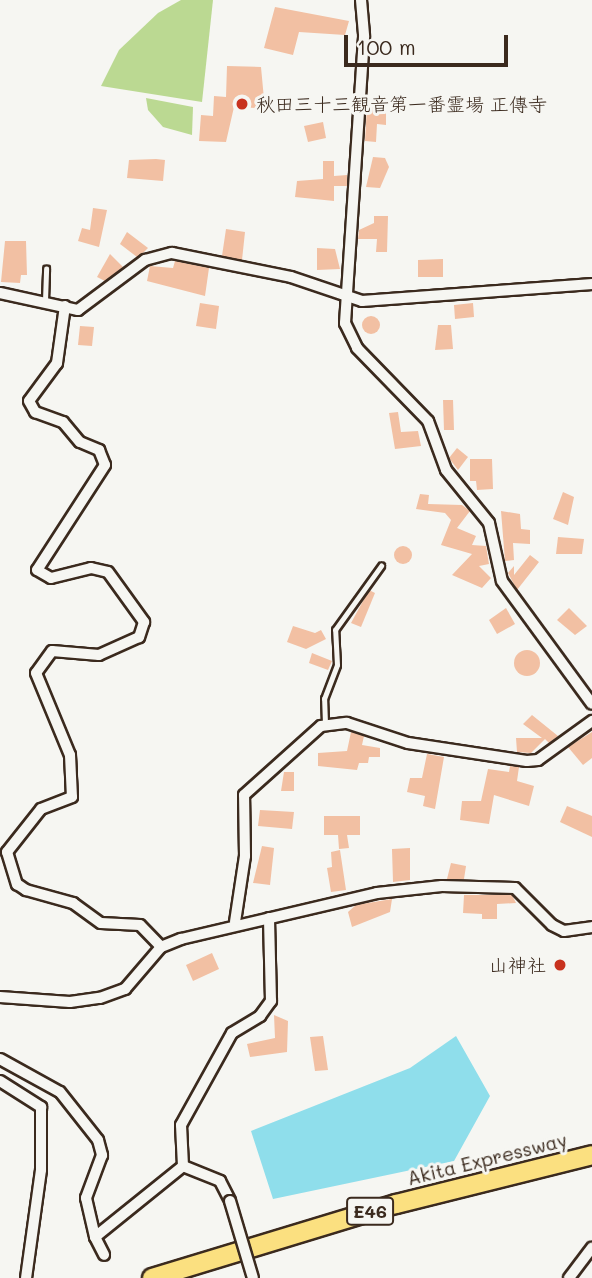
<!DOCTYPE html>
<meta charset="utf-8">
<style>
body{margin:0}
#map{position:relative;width:592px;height:1278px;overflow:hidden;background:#f6f6f2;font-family:Mali,"Klee One",sans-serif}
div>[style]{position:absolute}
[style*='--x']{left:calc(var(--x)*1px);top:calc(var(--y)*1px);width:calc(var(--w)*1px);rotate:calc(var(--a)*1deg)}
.green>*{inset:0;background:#bbd992}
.water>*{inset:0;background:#8fdeeb}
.building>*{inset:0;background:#f2c0a3}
.round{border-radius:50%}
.roads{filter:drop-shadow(2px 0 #3b2a1e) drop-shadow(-2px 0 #3b2a1e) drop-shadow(0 2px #3b2a1e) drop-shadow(0 -2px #3b2a1e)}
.lane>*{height:4.5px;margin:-2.25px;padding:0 2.25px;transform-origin:2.25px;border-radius:2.25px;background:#f6f6f2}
.street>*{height:10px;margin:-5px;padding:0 5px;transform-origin:5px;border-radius:5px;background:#f6f6f2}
.highway>*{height:18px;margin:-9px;padding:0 9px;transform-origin:9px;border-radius:9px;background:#fbe080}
.bridges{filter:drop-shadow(2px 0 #3b2a1e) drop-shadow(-2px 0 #3b2a1e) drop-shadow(0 2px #3b2a1e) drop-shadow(0 -2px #3b2a1e)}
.street-bridge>*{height:10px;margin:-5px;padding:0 5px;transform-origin:5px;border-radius:5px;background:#f6f6f2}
.dots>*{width:19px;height:19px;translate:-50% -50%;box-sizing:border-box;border:4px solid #f6f6f2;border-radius:50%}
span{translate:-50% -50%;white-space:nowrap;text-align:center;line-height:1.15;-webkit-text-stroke:6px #f6f6f2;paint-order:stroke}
.shield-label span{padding:2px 5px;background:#f6f6f2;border:2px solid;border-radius:5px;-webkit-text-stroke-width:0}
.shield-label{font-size:18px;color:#3b2a1e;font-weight:700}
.poi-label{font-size:19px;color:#3b2a1e}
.left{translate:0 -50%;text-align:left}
.right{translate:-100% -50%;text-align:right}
.street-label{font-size:19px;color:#3b2a1e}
.scale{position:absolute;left:344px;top:35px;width:164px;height:32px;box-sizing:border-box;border:4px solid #3b2a1e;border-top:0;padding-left:9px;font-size:21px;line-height:24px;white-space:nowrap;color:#3b2a1e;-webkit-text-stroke:5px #f6f6f2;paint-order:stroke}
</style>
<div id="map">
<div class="green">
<i style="clip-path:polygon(181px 0,213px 0,202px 102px,101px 86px,119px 50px,158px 13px)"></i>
<i style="clip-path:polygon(146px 98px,193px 107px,192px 135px,163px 127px,148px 110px)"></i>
</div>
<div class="water">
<i style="clip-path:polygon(456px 1036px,490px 1096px,454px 1161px,273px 1199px,251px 1131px,410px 1068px)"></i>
</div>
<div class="building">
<i style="clip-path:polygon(275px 7px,349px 21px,345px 35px,299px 32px,293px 55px,264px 48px)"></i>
<i style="clip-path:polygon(227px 66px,261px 67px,264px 99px,259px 99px,259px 108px,234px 107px,226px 142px,199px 141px,201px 115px,213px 116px,214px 96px,226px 97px)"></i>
<i style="clip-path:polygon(367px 106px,382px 106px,386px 113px,386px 125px,377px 124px,376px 142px,365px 141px)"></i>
<i style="clip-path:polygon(323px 122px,326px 138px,308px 142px,304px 126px)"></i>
<i style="clip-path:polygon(373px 157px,385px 158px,389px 167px,380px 188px,366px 187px)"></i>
<i style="clip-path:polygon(156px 159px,165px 160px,163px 181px,127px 178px,129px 160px)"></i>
<i style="clip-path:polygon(323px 161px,334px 161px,334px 176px,347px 175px,347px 186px,334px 186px,334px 201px,295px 197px,297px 181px,323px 179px)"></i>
<i style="clip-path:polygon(93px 208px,107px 210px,99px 247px,78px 241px,82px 228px,90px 230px)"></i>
<i style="clip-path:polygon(374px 216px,388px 216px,387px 252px,376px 252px,377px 239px,358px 239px,359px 230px,374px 223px)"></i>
<i style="clip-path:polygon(226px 229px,245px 232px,242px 260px,222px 256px)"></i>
<i style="clip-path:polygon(127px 232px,148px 248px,144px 252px,137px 257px,120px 244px)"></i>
<i style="clip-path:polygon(5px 241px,26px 241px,27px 275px,21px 275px,20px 283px,1px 282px)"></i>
<i style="clip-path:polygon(317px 248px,335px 249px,340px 269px,317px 270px)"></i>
<i style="clip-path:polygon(110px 254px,123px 267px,105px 281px,97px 277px)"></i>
<i style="clip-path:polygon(443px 259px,443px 277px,418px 277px,418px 260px)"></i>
<i style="clip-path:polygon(175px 261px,209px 268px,205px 296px,147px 281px,150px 266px,173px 268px)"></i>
<i style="clip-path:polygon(200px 303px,219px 306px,216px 329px,196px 326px)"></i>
<i style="clip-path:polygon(473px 303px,474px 317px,455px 319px,454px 305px)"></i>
<i class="round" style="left:362px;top:316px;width:18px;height:18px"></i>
<i style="clip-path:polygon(438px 325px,451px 325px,453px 349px,435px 350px)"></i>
<i style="clip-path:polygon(80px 326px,94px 327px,92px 346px,78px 345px)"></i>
<i style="clip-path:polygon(443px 400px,453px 400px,454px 430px,444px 430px)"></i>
<i style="clip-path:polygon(398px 412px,401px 432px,418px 431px,421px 446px,395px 449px,389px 413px)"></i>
<i style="clip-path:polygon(457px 448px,468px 457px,458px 470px,449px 458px)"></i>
<i style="clip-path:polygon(470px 459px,492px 459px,493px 489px,477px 490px,476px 481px,470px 481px)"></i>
<i style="clip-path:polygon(563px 492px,574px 497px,568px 525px,553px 519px)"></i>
<i style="clip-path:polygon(420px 494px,429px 495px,428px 504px,462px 505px,470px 511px,457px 528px,476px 536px,472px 545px,486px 546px,489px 564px,479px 566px,491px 578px,482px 588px,452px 575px,472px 554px,441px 545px,451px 520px,445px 513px,416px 509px)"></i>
<i style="clip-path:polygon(501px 511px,520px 514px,521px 529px,530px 530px,530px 544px,513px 543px,514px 560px,505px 561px)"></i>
<i style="clip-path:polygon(558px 537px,584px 539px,582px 554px,556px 554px)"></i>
<i class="round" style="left:394px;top:546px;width:18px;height:18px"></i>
<i style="clip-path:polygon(530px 555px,539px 562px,517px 590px,508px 573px,514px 566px,514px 575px)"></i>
<i style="clip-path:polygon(369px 590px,375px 593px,361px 627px,351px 623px)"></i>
<i style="clip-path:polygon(506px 608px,515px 624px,497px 634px,489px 620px)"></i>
<i style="clip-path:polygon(569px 608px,587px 626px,575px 635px,557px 620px)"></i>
<i style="clip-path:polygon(293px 626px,315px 633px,321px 630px,326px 639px,306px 649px,287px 642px)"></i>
<i class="round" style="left:514px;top:650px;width:26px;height:26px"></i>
<i style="clip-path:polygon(312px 653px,332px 661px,328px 670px,309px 663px)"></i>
<i style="clip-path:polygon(532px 715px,558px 736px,549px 743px,545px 739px,531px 753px,517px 752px,516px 738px,542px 738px,523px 724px)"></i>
<i style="clip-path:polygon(351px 732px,364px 736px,362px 745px,380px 748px,380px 757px,369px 757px,368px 763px,359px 763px,357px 770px,318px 766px,318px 753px,347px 751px)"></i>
<i style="clip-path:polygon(592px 732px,592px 758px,583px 765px,568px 747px)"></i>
<i style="clip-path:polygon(427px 754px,444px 757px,435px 809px,423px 806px,425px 796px,407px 792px,410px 778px,422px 778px)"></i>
<i style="clip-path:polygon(510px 766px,519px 767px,517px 781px,534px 786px,529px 806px,494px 795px,489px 824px,460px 820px,462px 801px,481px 801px,488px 769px,509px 772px)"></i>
<i style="clip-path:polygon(284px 772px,294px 772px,294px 791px,281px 791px)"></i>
<i style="clip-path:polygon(567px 806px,592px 816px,592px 837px,560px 822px)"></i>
<i style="clip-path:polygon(260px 810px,294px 812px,292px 829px,258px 826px)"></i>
<i style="clip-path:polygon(324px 816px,360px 816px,360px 835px,347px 835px,349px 848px,339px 849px,338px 835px,324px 835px)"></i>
<i style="clip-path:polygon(262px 846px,274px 848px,270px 885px,253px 883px)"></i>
<i style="clip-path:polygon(410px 848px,410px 880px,393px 882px,392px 849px)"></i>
<i style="clip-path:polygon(340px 850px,346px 890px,331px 892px,327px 868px,332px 867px,331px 852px)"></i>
<i style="clip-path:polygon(451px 863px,466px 866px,464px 879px,447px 879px)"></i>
<i style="clip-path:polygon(464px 895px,512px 895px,516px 903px,497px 904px,497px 919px,482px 919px,482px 914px,463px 913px)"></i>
<i style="clip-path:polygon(392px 899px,390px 912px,352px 927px,348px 912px,356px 905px)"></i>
<i style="clip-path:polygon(212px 953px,219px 969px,193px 981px,186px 965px)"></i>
<i style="clip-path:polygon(274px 1015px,288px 1021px,287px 1052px,250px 1057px,247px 1044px,275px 1038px)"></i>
<i style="clip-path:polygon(323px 1036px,328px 1070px,315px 1071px,310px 1037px)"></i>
</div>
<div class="roads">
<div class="lane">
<i style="--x:45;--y:301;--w:32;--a:-88"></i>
<i style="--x:325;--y:724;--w:25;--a:-92"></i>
<i style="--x:324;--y:699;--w:36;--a:-69"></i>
<i style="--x:337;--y:665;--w:35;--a:-93"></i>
<i style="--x:335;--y:630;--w:79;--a:-54.3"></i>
</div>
<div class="street">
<i style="--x:361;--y:0;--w:37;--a:85"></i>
<i style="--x:364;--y:37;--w:287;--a:93.8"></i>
<i style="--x:345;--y:323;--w:28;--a:64"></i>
<i style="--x:357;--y:348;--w:102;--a:45.8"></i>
<i style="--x:428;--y:421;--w:52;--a:69.8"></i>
<i style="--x:446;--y:470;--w:68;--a:50.9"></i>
<i style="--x:489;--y:523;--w:59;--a:77.4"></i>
<i style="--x:502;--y:581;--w:152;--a:53.8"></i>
<i style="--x:0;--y:293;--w:80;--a:12.3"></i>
<i style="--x:78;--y:310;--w:84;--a:-36.7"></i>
<i style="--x:145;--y:260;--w:28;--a:-15"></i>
<i style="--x:172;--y:253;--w:121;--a:11.4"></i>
<i style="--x:291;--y:277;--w:75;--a:18.7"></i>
<i style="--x:362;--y:301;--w:231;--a:-4.2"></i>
<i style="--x:65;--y:306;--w:58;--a:98"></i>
<i style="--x:57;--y:363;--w:47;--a:126.4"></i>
<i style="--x:29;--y:401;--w:13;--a:61"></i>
<i style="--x:35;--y:412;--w:30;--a:20"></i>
<i style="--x:63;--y:422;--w:26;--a:50"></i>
<i style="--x:80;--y:442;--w:21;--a:23"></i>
<i style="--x:99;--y:450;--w:16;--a:68"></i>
<i style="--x:105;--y:465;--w:125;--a:122.9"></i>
<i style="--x:37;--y:570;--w:16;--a:30"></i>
<i style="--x:51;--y:578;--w:41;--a:-14"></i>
<i style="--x:91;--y:568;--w:17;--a:13"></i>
<i style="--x:108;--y:572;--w:62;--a:54.2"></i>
<i style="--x:144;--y:622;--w:16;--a:108"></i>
<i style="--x:139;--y:637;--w:44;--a:155.8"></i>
<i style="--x:99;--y:655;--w:47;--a:-175.1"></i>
<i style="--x:52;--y:651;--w:27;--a:126"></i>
<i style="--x:36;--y:673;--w:89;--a:67.5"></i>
<i style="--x:70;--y:755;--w:42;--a:87.3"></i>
<i style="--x:72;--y:797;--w:33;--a:159"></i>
<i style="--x:41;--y:809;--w:55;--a:128.3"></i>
<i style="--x:7;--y:852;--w:34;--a:73"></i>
<i style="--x:17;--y:884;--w:11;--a:34"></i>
<i style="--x:26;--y:890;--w:49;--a:15.5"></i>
<i style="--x:73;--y:903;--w:34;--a:36"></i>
<i style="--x:101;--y:923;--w:39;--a:3"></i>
<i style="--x:140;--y:925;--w:30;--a:46"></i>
<i style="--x:235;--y:922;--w:67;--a:-81.4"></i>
<i style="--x:245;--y:856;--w:61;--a:-90.9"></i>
<i style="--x:244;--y:795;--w:103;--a:-41.9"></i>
<i style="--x:321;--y:726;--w:26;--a:-7"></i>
<i style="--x:347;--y:723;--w:64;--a:18.2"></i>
<i style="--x:408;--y:743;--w:120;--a:8.6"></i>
<i style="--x:527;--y:761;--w:11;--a:-5"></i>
<i style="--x:538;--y:760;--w:67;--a:-35.8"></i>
<i style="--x:0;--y:997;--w:70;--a:4.1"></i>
<i style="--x:70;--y:1002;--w:30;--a:-8"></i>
<i style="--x:100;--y:998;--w:27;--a:-20"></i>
<i style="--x:125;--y:989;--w:55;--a:-49.4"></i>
<i style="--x:161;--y:947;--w:22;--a:-22"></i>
<i style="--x:181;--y:939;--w:201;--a:-13.2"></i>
<i style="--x:377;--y:893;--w:65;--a:-6.1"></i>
<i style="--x:442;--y:886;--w:73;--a:1.6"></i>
<i style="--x:515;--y:888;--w:52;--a:45"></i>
<i style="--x:552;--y:925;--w:13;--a:27"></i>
<i style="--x:564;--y:931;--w:28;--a:-8"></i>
<i style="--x:0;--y:1059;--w:68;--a:28.8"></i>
<i style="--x:60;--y:1092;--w:61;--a:51.6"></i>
<i style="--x:98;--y:1140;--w:16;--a:75"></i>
<i style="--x:102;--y:1155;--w:46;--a:110.4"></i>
<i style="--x:86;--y:1198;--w:40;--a:77"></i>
<i style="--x:95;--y:1237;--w:113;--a:-38.9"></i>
<i style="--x:0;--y:1081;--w:49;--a:32.4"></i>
<i style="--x:41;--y:1107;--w:63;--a:90"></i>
<i style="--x:41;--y:1170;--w:109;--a:97.9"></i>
<i style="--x:183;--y:1166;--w:41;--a:-92.8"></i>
<i style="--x:181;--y:1125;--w:105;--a:-61"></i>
<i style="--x:232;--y:1033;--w:33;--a:-31"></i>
<i style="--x:260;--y:1016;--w:19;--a:-54"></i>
<i style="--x:271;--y:1001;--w:83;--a:-91.4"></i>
<i style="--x:183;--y:1166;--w:40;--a:22"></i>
<i style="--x:220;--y:1181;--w:22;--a:63"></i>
<i style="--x:95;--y:1237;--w:20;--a:63"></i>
<i style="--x:569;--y:1278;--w:38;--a:-53"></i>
</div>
<div class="highway">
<i style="--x:152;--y:1278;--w:255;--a:-16.9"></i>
<i style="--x:396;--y:1204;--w:202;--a:-14"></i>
</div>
</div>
<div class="bridges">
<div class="street-bridge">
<i style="--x:230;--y:1201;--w:80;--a:73.4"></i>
</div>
</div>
<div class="dots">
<i style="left:242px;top:104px;background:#c8321e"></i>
<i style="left:560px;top:965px;background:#c8321e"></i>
</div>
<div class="shield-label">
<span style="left:370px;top:1211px">E46</span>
</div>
<div class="poi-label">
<span class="left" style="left:256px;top:104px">秋田三十三観音第一番霊場 正傳寺</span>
<span class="right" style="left:546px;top:965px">山神社</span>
</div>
<div class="street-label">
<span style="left:487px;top:1159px;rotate:-14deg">Akita Expressway</span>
</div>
<div class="scale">100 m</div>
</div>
